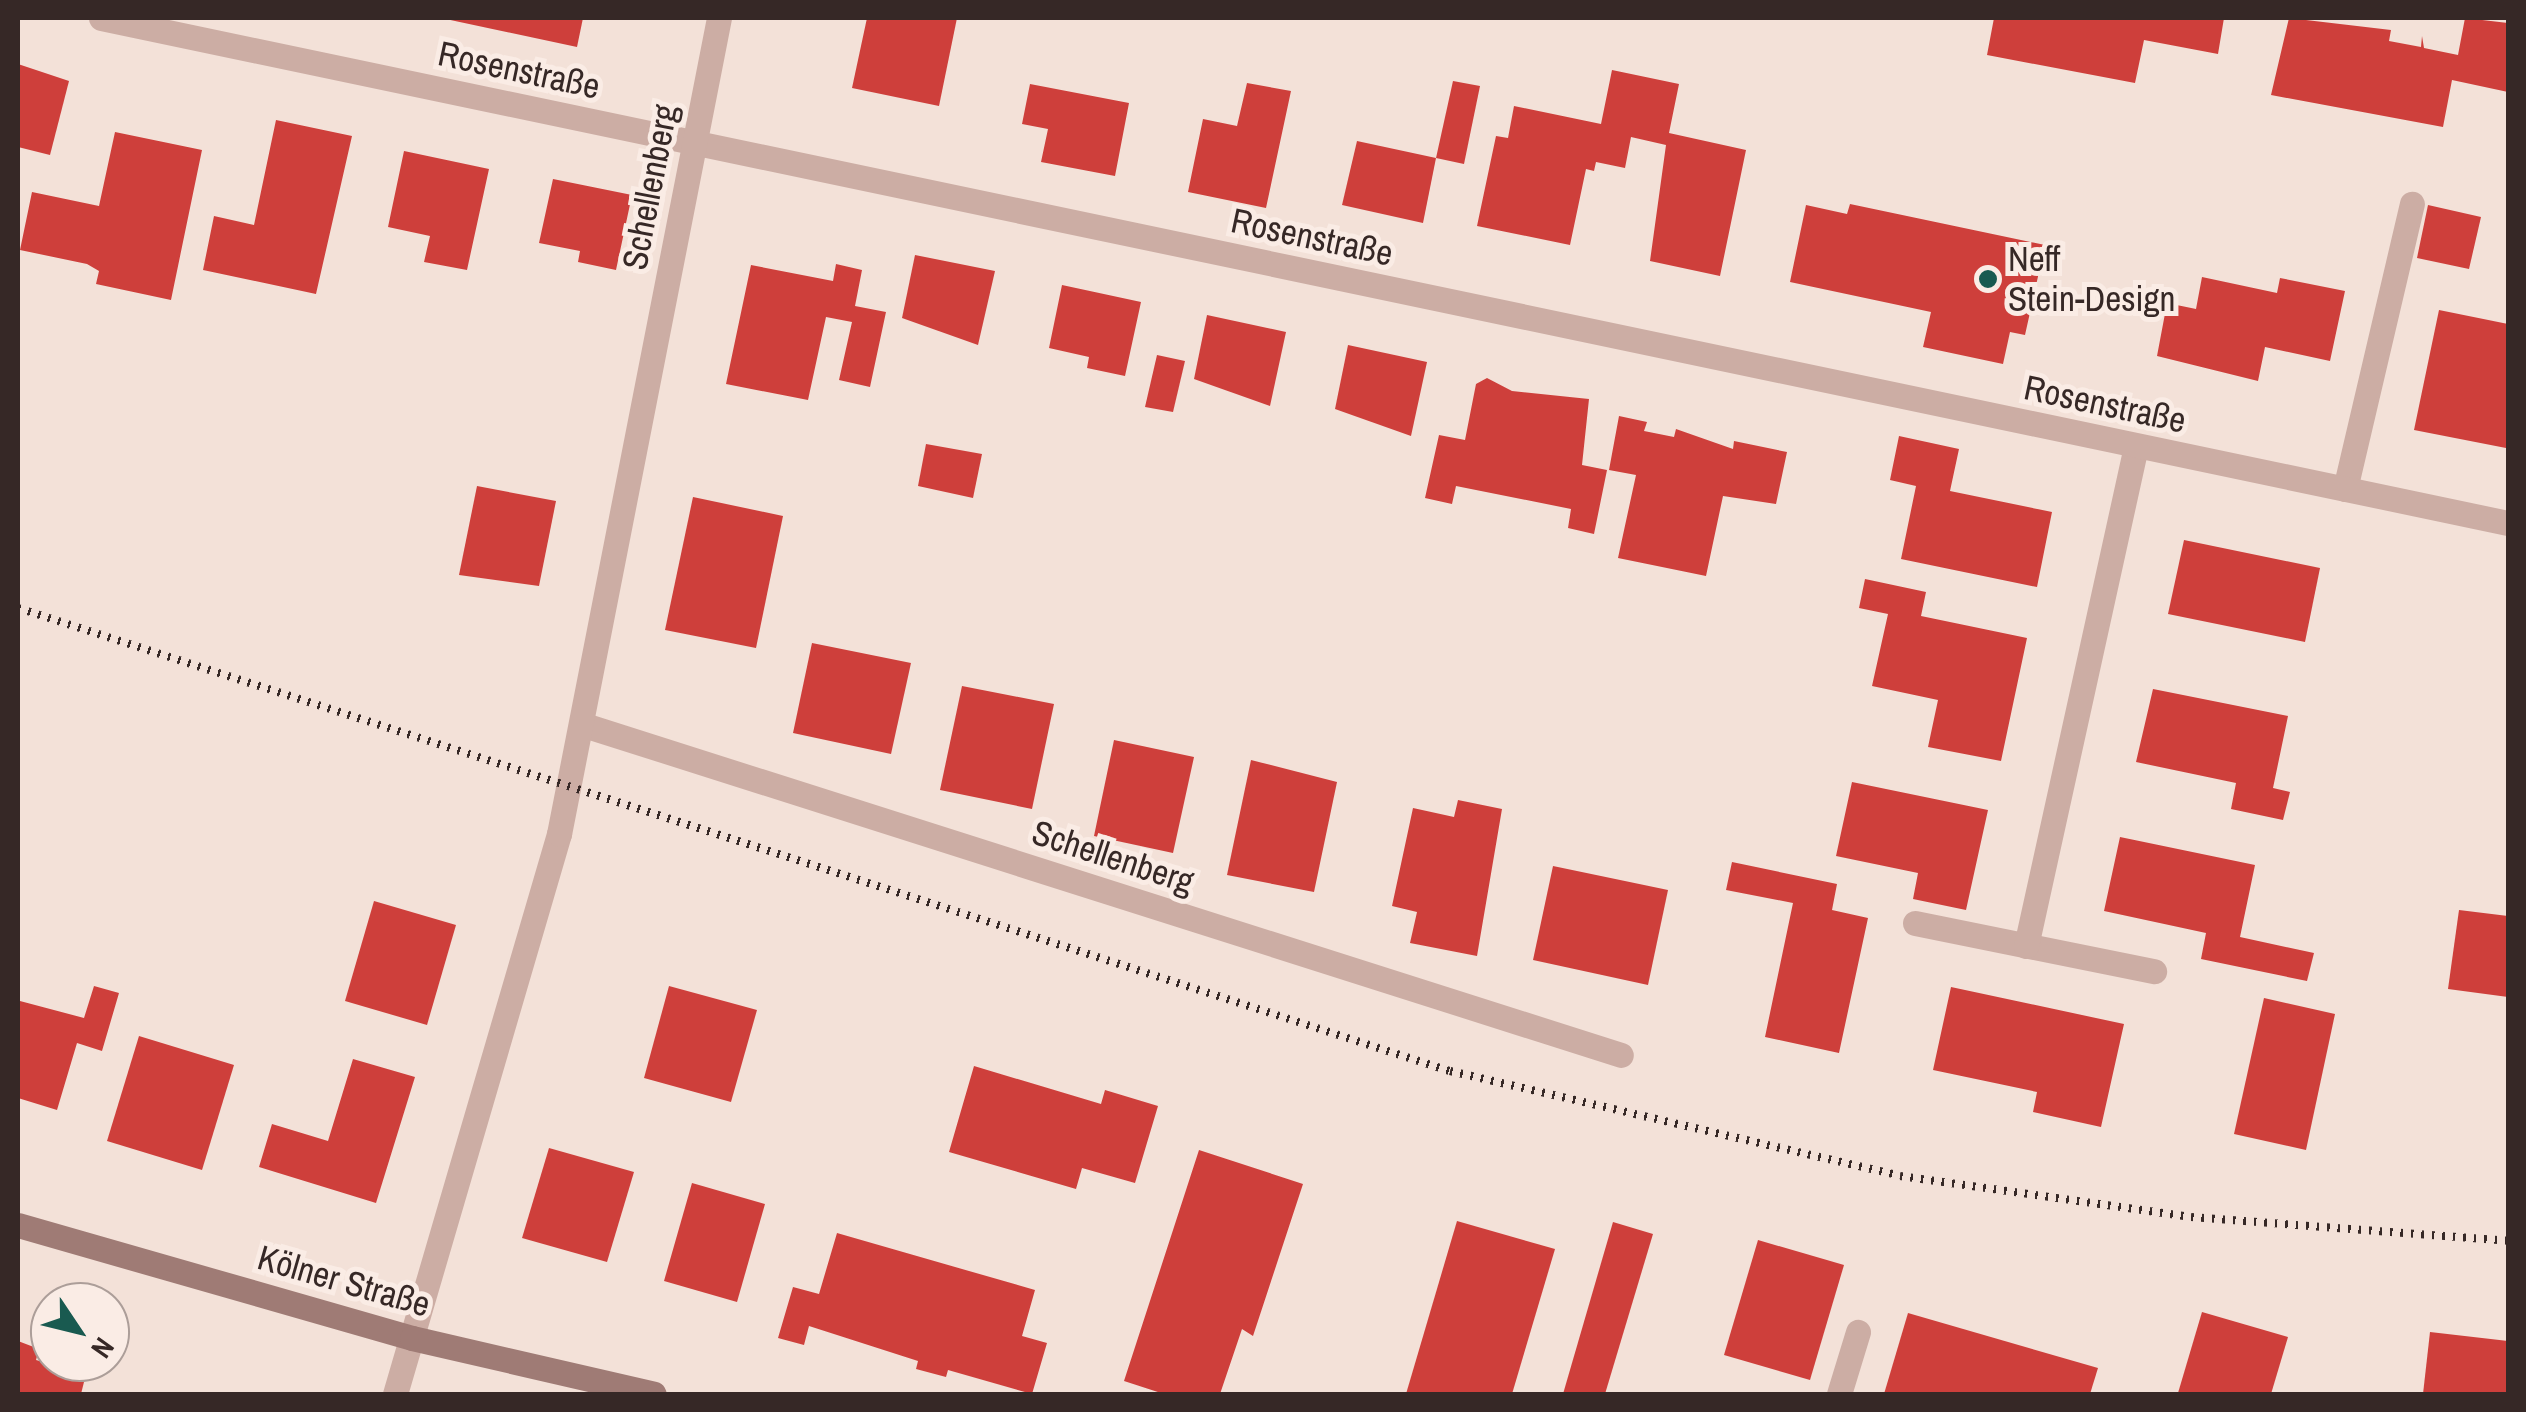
<!DOCTYPE html>
<meta charset="utf-8">
<style>
body{margin:0}
#map{position:relative;width:2526px;height:1412px;overflow:hidden;background:#f3e1d8;font-family:"Archivo Narrow",sans-serif}
div>[style]{position:absolute}
[style*='--x']{left:calc(var(--x)*1px);top:calc(var(--y)*1px);width:calc(var(--w)*1px);rotate:calc(var(--a)*1deg)}
.building>*{inset:0;background:#ce3f3b}
.lane>*{height:25px;margin:-12.5px;padding:0 12.5px;transform-origin:12.5px;border-radius:12.5px;background:#ccada4}
.street>*{height:25px;margin:-12.5px;padding:0 12.5px;transform-origin:12.5px;border-radius:12.5px;background:#ccada4}
.secondary>*{height:25px;margin:-12.5px;padding:0 12.5px;transform-origin:12.5px;border-radius:12.5px;background:#9f7b75}
.rail>*{height:8px;margin-top:-4px;transform-origin:0;background:repeating-linear-gradient(90deg,#362826 0 2.5px,transparent 0 10.5px)}
.dots>*{width:28px;height:28px;translate:-50% -50%;box-sizing:border-box;border:5px solid #faece5;border-radius:50%}
span{translate:-50% -50%;white-space:nowrap;text-align:center;line-height:1.15;-webkit-text-stroke:10px #faece5;paint-order:stroke}
.street-label{font-size:35px;color:#362826}
.poi-label{font-size:35px;color:#362826}
.left{translate:0 -50%;text-align:left}
.frame{position:absolute;inset:0;border:20px solid #362826;pointer-events:none}
.north{position:absolute;left:30px;top:1282px;width:100px;height:100px;box-sizing:border-box;background:#faece5;border:2px solid #ac9e99;border-radius:50%;rotate:125deg;font-size:28px;font-weight:700;line-height:40px;text-align:center;color:#362826}
.north::after{content:'';display:block;margin:auto;width:35px;height:45px;background:#195a50;clip-path:polygon(50% 0,100% 100%,50% 72%,0 100%)}
</style>
<div id="map">
<div class="building">
<i style="clip-path:polygon(441px 18px,583px 18px,577px 47px)"></i>
<i style="clip-path:polygon(867px 18px,957px 18px,939px 106px,852px 88px)"></i>
<i style="clip-path:polygon(1994px 18px,2224px 18px,2218px 54px,2144px 40px,2135px 83px,1987px 55px)"></i>
<i style="clip-path:polygon(2289px 18px,2391px 30px,2389px 41px,2421px 47px,2422px 36px,2424px 48px,2458px 55px,2465px 18px,2508px 23px,2508px 92px,2452px 80px,2443px 127px,2271px 95px)"></i>
<i style="clip-path:polygon(18px 64px,69px 81px,50px 155px,18px 147px)"></i>
<i style="clip-path:polygon(1612px 70px,1679px 84px,1669px 133px,1746px 150px,1720px 276px,1650px 261px,1666px 145px,1631px 137px,1625px 168px,1596px 162px,1594px 171px,1586px 169px,1570px 245px,1477px 226px,1496px 136px,1508px 138px,1514px 106px,1601px 124px)"></i>
<i style="clip-path:polygon(1453px 81px,1480px 86px,1464px 164px,1436px 158px)"></i>
<i style="clip-path:polygon(1247px 83px,1291px 91px,1266px 208px,1188px 192px,1203px 119px,1237px 126px)"></i>
<i style="clip-path:polygon(1030px 84px,1129px 103px,1115px 176px,1041px 162px,1048px 129px,1022px 124px)"></i>
<i style="clip-path:polygon(276px 120px,352px 136px,316px 294px,203px 270px,214px 216px,254px 225px)"></i>
<i style="clip-path:polygon(115px 132px,202px 150px,171px 300px,96px 284px,99px 271px,87px 264px,20px 250px,32px 192px,99px 206px)"></i>
<i style="clip-path:polygon(1357px 141px,1436px 158px,1423px 223px,1342px 205px)"></i>
<i style="clip-path:polygon(404px 151px,489px 169px,467px 270px,424px 262px,430px 236px,388px 227px)"></i>
<i style="clip-path:polygon(553px 179px,632px 195px,616px 270px,578px 262px,580px 251px,539px 243px)"></i>
<i style="clip-path:polygon(1850px 204px,2045px 245px,2025px 335px,2010px 332px,2003px 364px,1923px 347px,1931px 312px,1790px 282px,1806px 205px,1847px 214px)"></i>
<i style="clip-path:polygon(2428px 205px,2481px 217px,2469px 269px,2417px 258px)"></i>
<i style="clip-path:polygon(915px 255px,995px 271px,978px 345px,902px 318px)"></i>
<i style="clip-path:polygon(836px 264px,862px 270px,855px 306px,886px 312px,870px 387px,839px 380px,852px 322px,826px 317px,808px 400px,726px 384px,751px 265px,833px 281px)"></i>
<i style="clip-path:polygon(2202px 277px,2277px 293px,2280px 278px,2345px 291px,2330px 361px,2265px 347px,2258px 381px,2157px 356px,2167px 303px,2196px 309px)"></i>
<i style="clip-path:polygon(1062px 285px,1141px 302px,1125px 376px,1087px 368px,1089px 357px,1049px 348px)"></i>
<i style="clip-path:polygon(2439px 310px,2508px 324px,2506px 448px,2414px 430px)"></i>
<i style="clip-path:polygon(1207px 315px,1286px 332px,1270px 406px,1194px 379px)"></i>
<i style="clip-path:polygon(1348px 345px,1427px 362px,1411px 436px,1335px 409px)"></i>
<i style="clip-path:polygon(1157px 355px,1185px 361px,1173px 412px,1145px 407px)"></i>
<i style="clip-path:polygon(1487px 378px,1512px 391px,1589px 399px,1582px 465px,1607px 470px,1594px 534px,1568px 528px,1571px 509px,1456px 486px,1452px 504px,1425px 498px,1439px 435px,1465px 440px,1476px 384px)"></i>
<i style="clip-path:polygon(1619px 416px,1647px 422px,1644px 431px,1674px 437px,1676px 429px,1733px 449px,1734px 441px,1787px 452px,1776px 504px,1723px 496px,1706px 576px,1618px 558px,1636px 475px,1609px 470px)"></i>
<i style="clip-path:polygon(1899px 436px,1959px 449px,1950px 491px,2052px 512px,2037px 587px,1901px 559px,1916px 486px,1890px 480px)"></i>
<i style="clip-path:polygon(926px 444px,982px 454px,973px 498px,918px 486px)"></i>
<i style="clip-path:polygon(477px 486px,556px 501px,539px 586px,459px 575px)"></i>
<i style="clip-path:polygon(693px 497px,783px 516px,756px 648px,665px 630px)"></i>
<i style="clip-path:polygon(2184px 540px,2320px 568px,2305px 642px,2168px 614px)"></i>
<i style="clip-path:polygon(1865px 579px,1926px 592px,1921px 616px,2027px 638px,2001px 761px,1928px 747px,1938px 700px,1872px 686px,1888px 614px,1859px 608px)"></i>
<i style="clip-path:polygon(812px 643px,911px 663px,891px 754px,793px 733px)"></i>
<i style="clip-path:polygon(962px 686px,1054px 704px,1032px 809px,940px 790px)"></i>
<i style="clip-path:polygon(2153px 689px,2288px 716px,2273px 788px,2290px 792px,2283px 820px,2231px 809px,2236px 783px,2136px 762px)"></i>
<i style="clip-path:polygon(1114px 740px,1194px 757px,1173px 853px,1094px 836px)"></i>
<i style="clip-path:polygon(1251px 760px,1337px 782px,1314px 892px,1227px 875px)"></i>
<i style="clip-path:polygon(1852px 782px,1988px 810px,1966px 910px,1913px 899px,1918px 873px,1836px 856px)"></i>
<i style="clip-path:polygon(1458px 800px,1502px 809px,1477px 956px,1410px 943px,1417px 912px,1392px 906px,1413px 808px,1454px 817px)"></i>
<i style="clip-path:polygon(2120px 837px,2255px 865px,2240px 937px,2314px 953px,2307px 981px,2201px 959px,2206px 933px,2104px 911px)"></i>
<i style="clip-path:polygon(1732px 862px,1837px 884px,1832px 910px,1868px 918px,1839px 1053px,1765px 1037px,1793px 903px,1726px 890px)"></i>
<i style="clip-path:polygon(1553px 866px,1668px 890px,1648px 985px,1533px 960px)"></i>
<i style="clip-path:polygon(374px 901px,456px 925px,427px 1025px,345px 1001px)"></i>
<i style="clip-path:polygon(2459px 910px,2508px 916px,2508px 997px,2448px 989px)"></i>
<i style="clip-path:polygon(94px 986px,119px 993px,102px 1051px,77px 1043px,57px 1110px,18px 1098px,20px 1001px,84px 1018px)"></i>
<i style="clip-path:polygon(669px 986px,757px 1010px,731px 1102px,644px 1078px)"></i>
<i style="clip-path:polygon(1951px 987px,2124px 1024px,2101px 1127px,2033px 1112px,2037px 1092px,1933px 1070px)"></i>
<i style="clip-path:polygon(2264px 998px,2335px 1014px,2306px 1150px,2234px 1134px)"></i>
<i style="clip-path:polygon(139px 1036px,234px 1065px,202px 1170px,107px 1141px)"></i>
<i style="clip-path:polygon(353px 1059px,415px 1077px,376px 1203px,259px 1167px,272px 1124px,328px 1141px)"></i>
<i style="clip-path:polygon(974px 1066px,1101px 1104px,1105px 1090px,1158px 1106px,1135px 1183px,1082px 1168px,1076px 1189px,949px 1152px)"></i>
<i style="clip-path:polygon(549px 1148px,634px 1172px,607px 1262px,522px 1238px)"></i>
<i style="clip-path:polygon(1199px 1150px,1303px 1184px,1253px 1336px,1242px 1329px,1220px 1394px,1164px 1394px,1124px 1381px)"></i>
<i style="clip-path:polygon(692px 1183px,765px 1204px,737px 1302px,664px 1281px)"></i>
<i style="clip-path:polygon(1457px 1221px,1555px 1249px,1512px 1394px,1406px 1394px)"></i>
<i style="clip-path:polygon(1613px 1222px,1653px 1234px,1605px 1394px,1563px 1394px)"></i>
<i style="clip-path:polygon(837px 1233px,1035px 1290px,1022px 1336px,1047px 1343px,1032px 1394px,948px 1370px,946px 1377px,916px 1369px,918px 1361px,809px 1326px,804px 1345px,778px 1338px,793px 1287px,819px 1294px)"></i>
<i style="clip-path:polygon(1758px 1240px,1844px 1265px,1810px 1380px,1724px 1355px)"></i>
<i style="clip-path:polygon(2202px 1312px,2288px 1337px,2271px 1394px,2178px 1393px)"></i>
<i style="clip-path:polygon(1908px 1313px,2098px 1368px,2090px 1394px,1884px 1394px)"></i>
<i style="clip-path:polygon(2430px 1332px,2508px 1341px,2508px 1394px,2423px 1394px)"></i>
<i style="clip-path:polygon(18px 1341px,39px 1349px,36px 1360px,86px 1374px,81px 1394px,18px 1394px)"></i>
</div>
<div class="lane">
<i style="--x:2345;--y:489;--w:293;--a:-76.8"></i>
<i style="--x:1915;--y:923;--w:244;--a:11.4"></i>
<i style="--x:2026;--y:946;--w:512;--a:-77.59"></i>
<i style="--x:1839;--y:1394;--w:65;--a:-73"></i>
</div>
<div class="street">
<i style="--x:101;--y:18;--w:2459;--a:11.85"></i>
<i style="--x:584;--y:725;--w:1088;--a:17.65"></i>
<i style="--x:395;--y:1394;--w:584;--a:-73.68"></i>
<i style="--x:559;--y:834;--w:832;--a:-78.91"></i>
</div>
<div class="secondary">
<i style="--x:18;--y:1225;--w:410;--a:16"></i>
<i style="--x:412;--y:1338;--w:248;--a:13"></i>
</div>
<div class="rail">
<i style="--x:18;--y:608;--w:1505;--a:17.92"></i>
<i style="--x:1450;--y:1071;--w:462;--a:13.1"></i>
<i style="--x:1900;--y:1176;--w:294;--a:8"></i>
<i style="--x:2191;--y:1217;--w:318;--a:4.3"></i>
</div>
<div class="dots">
<i style="left:1988px;top:279px;background:#195a50"></i>
</div>
<div class="street-label">
<span style="left:519px;top:70px;rotate:12deg">Rosenstraße</span>
<span style="left:650px;top:187px;rotate:-79deg">Schellenberg</span>
<span style="left:1312px;top:237px;rotate:12deg">Rosenstraße</span>
<span style="left:2105px;top:404px;rotate:12deg">Rosenstraße</span>
<span style="left:1113px;top:857px;rotate:18deg">Schellenberg</span>
<span style="left:344px;top:1281px;rotate:16deg">Kölner Straße</span>
</div>
<div class="poi-label">
<span class="left" style="left:2008px;top:279px">Neff<br>Stein-Design</span>
</div>
<div class="frame"></div>
<div class="north">N</div>
</div>
